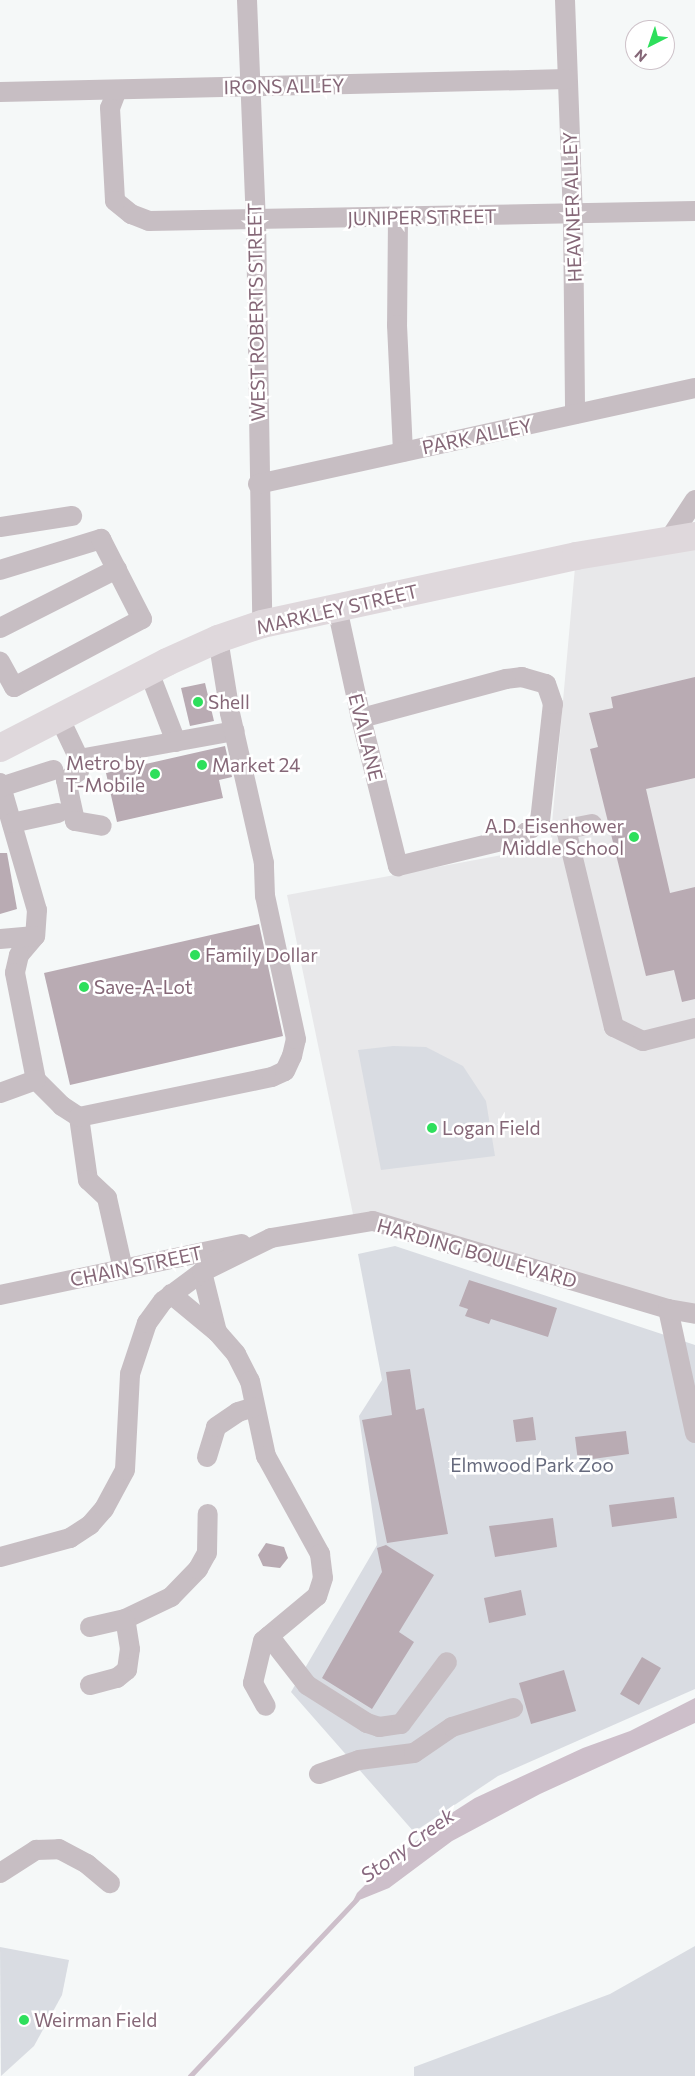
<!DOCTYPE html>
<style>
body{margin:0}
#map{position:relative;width:695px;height:2076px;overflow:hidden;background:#f5f8f8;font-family:Commissioner,sans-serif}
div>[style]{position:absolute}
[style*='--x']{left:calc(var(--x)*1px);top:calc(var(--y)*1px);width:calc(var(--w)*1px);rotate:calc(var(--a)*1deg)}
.built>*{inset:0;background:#e8e8ea}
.green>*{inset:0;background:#d9dce2}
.water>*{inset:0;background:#cdbfca}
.stream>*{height:5px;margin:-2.5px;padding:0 2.5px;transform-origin:2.5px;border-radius:2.5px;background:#cdbfca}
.building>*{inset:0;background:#b9abb3}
.minor>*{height:20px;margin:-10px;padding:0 10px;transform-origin:10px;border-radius:10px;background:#c7bec3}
.highway>*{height:28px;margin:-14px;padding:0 14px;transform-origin:14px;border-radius:14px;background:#dfd8dc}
.dots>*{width:14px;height:14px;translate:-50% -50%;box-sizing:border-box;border:2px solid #fff;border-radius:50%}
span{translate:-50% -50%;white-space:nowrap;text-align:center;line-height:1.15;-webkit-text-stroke:5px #fff;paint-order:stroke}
.street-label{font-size:19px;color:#856777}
.poi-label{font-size:19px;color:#856777}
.left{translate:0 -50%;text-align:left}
.right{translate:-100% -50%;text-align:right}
.park-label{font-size:19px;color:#666a7d}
.water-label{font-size:20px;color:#88697f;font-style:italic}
.north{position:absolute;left:625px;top:20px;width:50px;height:50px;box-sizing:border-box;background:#fff;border:1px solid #cec2c9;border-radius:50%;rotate:221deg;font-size:14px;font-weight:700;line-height:20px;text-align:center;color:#856777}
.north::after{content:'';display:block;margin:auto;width:18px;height:22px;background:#2edf5c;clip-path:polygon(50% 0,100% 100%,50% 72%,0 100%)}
</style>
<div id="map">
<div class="built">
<i style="clip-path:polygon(695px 530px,695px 1314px,355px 1224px,287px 895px,550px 846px,576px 556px)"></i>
</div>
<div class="green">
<i style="clip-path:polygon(393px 1046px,426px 1047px,463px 1066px,486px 1101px,495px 1156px,381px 1170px,358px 1050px)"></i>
<i style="clip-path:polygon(395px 1246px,695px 1345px,695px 1689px,498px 1776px,414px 1832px,291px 1692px,377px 1545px,359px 1416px,382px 1380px,358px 1254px)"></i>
<i style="clip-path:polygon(695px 1946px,695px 2076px,414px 2076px,414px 2067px,610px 1994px)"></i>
<i style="clip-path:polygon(0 1947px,69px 1960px,62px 1995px,34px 2046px,1px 2076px)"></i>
</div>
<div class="water">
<i style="clip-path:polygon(695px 1698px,695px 1723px,540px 1794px,452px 1841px,389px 1888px,352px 1903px,357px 1893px,376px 1874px,450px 1814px,475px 1798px,583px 1748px,630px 1731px)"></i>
</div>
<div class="stream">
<i style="--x:190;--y:2076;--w:243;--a:-46.7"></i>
</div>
<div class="building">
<i style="clip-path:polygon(695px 677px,695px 778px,646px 789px,670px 893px,695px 887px,695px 999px,682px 1002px,674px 970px,646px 976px,590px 749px,598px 747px,589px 713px,613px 708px,611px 697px)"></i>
<i style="clip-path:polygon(205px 683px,214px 721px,190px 726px,181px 688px)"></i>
<i style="clip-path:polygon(225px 746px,232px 777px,219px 780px,223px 798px,117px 822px,106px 773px)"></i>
<i style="clip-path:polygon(0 853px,7px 853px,17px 909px,0 914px)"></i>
<i style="clip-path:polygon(259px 924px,283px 1036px,70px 1085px,44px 973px)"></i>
<i style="clip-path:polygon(469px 1280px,557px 1308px,548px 1337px,491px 1319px,489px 1324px,465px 1316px,468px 1309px,459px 1306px)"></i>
<i style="clip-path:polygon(410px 1369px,416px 1410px,424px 1408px,448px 1534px,387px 1543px,362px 1420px,392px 1415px,386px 1372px)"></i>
<i style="clip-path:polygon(533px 1417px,536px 1440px,516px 1442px,513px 1420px)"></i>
<i style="clip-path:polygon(626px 1431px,629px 1454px,578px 1461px,575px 1437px)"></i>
<i style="clip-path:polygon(674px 1497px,677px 1518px,612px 1527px,609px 1505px)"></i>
<i style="clip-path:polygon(553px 1518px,557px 1547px,495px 1557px,489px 1526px)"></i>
<i style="clip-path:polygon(266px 1543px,284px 1547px,288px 1558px,280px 1568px,263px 1566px,258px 1555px)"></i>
<i style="clip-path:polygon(386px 1545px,434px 1575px,399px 1632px,414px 1642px,372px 1709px,322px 1678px,382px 1572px,377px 1548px)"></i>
<i style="clip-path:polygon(521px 1590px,526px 1615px,489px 1623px,484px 1598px)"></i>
<i style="clip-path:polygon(642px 1657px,661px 1668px,639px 1705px,620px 1694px)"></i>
<i style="clip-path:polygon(564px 1670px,576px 1711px,531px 1724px,519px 1683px)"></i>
</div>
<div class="minor">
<i style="--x:247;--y:0;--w:220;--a:87.7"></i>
<i style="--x:256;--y:220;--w:404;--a:89.1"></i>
<i style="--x:565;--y:0;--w:214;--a:87.9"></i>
<i style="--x:573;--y:214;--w:200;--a:89.4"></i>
<i style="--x:117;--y:90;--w:19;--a:111"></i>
<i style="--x:110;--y:108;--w:93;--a:86.9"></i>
<i style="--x:115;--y:201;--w:21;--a:39"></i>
<i style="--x:131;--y:214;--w:19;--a:21"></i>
<i style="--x:149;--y:221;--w:546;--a:-1.05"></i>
<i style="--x:0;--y:92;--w:567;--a:-1.31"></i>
<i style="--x:398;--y:217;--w:108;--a:90.5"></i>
<i style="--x:397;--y:325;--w:127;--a:87.3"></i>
<i style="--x:258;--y:484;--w:447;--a:-12.4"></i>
<i style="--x:0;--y:527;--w:73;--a:-8.7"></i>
<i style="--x:668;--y:541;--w:49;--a:-56.6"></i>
<i style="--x:0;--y:570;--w:106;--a:-17.1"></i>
<i style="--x:101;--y:539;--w:90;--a:62.9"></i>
<i style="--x:142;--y:619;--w:145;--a:152"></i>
<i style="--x:14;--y:687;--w:29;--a:-119"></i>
<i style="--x:337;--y:608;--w:113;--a:77.7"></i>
<i style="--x:361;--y:718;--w:153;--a:76"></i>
<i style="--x:398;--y:866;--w:128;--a:-13.6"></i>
<i style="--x:522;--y:836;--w:23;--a:-40"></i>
<i style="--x:540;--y:821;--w:118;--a:-83.7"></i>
<i style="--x:553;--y:704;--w:21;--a:-109"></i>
<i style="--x:546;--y:684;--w:25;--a:-164"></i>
<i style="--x:522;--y:677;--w:16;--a:173"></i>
<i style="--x:506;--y:679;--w:150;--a:164.9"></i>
<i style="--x:0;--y:628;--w:131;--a:-26.8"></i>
<i style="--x:149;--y:672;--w:75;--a:68.9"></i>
<i style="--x:59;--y:717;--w:47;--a:64.5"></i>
<i style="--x:79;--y:759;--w:158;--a:-10.2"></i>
<i style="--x:79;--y:759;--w:12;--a:90"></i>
<i style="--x:79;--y:771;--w:16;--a:145"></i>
<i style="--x:66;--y:780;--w:42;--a:77.6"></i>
<i style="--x:75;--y:821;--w:27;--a:10"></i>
<i style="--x:0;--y:783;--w:132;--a:73.8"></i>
<i style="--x:37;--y:910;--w:26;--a:94"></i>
<i style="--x:35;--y:936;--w:25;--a:130"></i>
<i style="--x:19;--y:955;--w:18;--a:103"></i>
<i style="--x:15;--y:973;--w:109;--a:78.9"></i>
<i style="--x:36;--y:1080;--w:37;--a:45"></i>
<i style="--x:62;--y:1106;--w:20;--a:33"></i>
<i style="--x:79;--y:1117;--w:64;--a:81.9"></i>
<i style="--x:88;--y:1180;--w:26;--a:43"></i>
<i style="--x:107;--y:1198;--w:73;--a:77.3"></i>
<i style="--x:1;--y:787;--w:55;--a:-18.1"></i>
<i style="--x:12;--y:823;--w:47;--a:-12.3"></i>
<i style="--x:592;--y:824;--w:26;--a:169"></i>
<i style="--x:566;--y:829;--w:204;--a:76.4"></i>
<i style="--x:614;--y:1027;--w:32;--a:26"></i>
<i style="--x:643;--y:1041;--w:54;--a:-14"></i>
<i style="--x:0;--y:939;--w:35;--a:-5"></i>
<i style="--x:0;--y:1093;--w:38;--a:-20"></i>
<i style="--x:79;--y:1117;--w:197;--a:-11.7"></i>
<i style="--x:272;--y:1077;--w:14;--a:-25"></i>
<i style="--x:285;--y:1071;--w:17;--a:-65"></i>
<i style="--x:292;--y:1056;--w:17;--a:-77"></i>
<i style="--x:296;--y:1039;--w:146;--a:-102.2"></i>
<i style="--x:265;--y:896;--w:33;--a:-92"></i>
<i style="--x:264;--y:863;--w:154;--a:-102.8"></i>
<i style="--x:230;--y:713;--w:75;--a:-99.2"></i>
<i style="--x:202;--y:1272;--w:62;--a:76"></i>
<i style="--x:171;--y:1294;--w:60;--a:39.6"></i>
<i style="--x:217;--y:1332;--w:29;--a:49"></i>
<i style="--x:236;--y:1354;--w:30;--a:63"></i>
<i style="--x:250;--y:1381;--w:77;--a:78"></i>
<i style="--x:266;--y:1456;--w:112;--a:61.1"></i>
<i style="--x:320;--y:1554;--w:24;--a:83"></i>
<i style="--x:323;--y:1578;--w:19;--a:108"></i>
<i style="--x:317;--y:1596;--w:70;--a:140.2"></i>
<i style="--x:263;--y:1641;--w:43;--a:103.4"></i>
<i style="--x:253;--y:1683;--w:26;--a:61"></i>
<i style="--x:0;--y:1295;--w:247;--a:-11.9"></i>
<i style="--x:668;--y:1309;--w:127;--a:77.7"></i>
<i style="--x:207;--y:1457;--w:31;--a:-73"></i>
<i style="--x:216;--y:1427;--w:27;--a:-34"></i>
<i style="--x:238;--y:1412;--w:17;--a:-17"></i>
<i style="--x:0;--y:1557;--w:73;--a:-15.2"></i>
<i style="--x:70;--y:1538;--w:24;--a:-33"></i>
<i style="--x:90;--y:1525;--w:21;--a:-49"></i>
<i style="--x:104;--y:1509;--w:44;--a:-61.7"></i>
<i style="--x:125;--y:1470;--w:96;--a:-87"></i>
<i style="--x:130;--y:1374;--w:54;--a:-71.6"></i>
<i style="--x:147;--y:1323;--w:27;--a:-54"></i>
<i style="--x:163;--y:1301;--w:49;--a:-36.6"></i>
<i style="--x:202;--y:1272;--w:77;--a:-26.2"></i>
<i style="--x:271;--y:1238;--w:103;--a:-9.5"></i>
<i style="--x:373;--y:1221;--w:308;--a:16.6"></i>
<i style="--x:668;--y:1309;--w:27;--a:10"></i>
<i style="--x:125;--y:1619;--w:51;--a:-25.6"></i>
<i style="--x:171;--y:1597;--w:39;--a:-46"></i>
<i style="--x:198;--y:1569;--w:18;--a:-61"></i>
<i style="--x:207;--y:1553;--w:39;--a:-89"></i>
<i style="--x:269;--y:1636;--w:62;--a:52.2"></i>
<i style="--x:307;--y:1685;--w:71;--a:32.3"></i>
<i style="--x:367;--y:1723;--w:13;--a:18"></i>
<i style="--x:379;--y:1727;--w:22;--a:-8"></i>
<i style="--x:401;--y:1724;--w:77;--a:-53.4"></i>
<i style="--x:90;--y:1685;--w:28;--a:-15"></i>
<i style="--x:117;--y:1678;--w:13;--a:-39"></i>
<i style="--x:127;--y:1670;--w:21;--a:-82"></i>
<i style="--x:130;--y:1649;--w:30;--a:-99"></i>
<i style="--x:125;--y:1619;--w:36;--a:167"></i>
<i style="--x:319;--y:1774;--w:42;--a:-19.3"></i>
<i style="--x:359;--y:1760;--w:55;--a:-7.3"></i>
<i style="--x:414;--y:1753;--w:46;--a:-34.4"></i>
<i style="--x:452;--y:1727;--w:64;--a:-17.3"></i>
<i style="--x:0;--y:1873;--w:43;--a:-32.6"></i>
<i style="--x:36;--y:1850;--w:23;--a:-2"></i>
<i style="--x:59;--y:1849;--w:32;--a:28"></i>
<i style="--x:87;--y:1864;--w:30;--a:40"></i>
</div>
<div class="highway">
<i style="--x:0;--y:748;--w:188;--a:-27.2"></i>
<i style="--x:167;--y:662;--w:56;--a:-24.3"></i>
<i style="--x:218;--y:639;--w:46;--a:-18.8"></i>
<i style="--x:262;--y:624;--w:321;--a:-12.2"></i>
<i style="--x:576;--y:556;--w:121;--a:-9.5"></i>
</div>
<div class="dots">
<i style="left:198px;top:702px;background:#2edf5c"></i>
<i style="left:202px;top:765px;background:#2edf5c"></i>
<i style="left:155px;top:774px;background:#2edf5c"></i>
<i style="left:634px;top:837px;background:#2edf5c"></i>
<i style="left:195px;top:955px;background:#2edf5c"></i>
<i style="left:84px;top:987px;background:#2edf5c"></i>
<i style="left:432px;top:1128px;background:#2edf5c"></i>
<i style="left:24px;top:2020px;background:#2edf5c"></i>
</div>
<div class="street-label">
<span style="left:284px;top:86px;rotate:-1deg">IRONS ALLEY</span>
<span style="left:572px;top:207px;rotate:-92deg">HEAVNER ALLEY</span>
<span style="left:422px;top:217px;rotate:-1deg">JUNIPER STREET</span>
<span style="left:256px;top:312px;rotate:-91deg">WEST ROBERTS STREET</span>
<span style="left:477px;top:436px;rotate:-12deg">PARK ALLEY</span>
<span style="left:337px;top:609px;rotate:-13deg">MARKLEY STREET</span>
<span style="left:366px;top:737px;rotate:76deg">EVA LANE</span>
<span style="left:477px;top:1253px;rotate:16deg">HARDING BOULEVARD</span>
<span style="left:136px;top:1266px;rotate:-12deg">CHAIN STREET</span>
</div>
<div class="poi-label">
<span class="left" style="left:208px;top:702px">Shell</span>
<span class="right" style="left:145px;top:774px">Metro by<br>T-Mobile</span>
<span class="left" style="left:212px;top:765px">Market 24</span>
<span class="right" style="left:624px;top:837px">A.D. Eisenhower<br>Middle School</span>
<span class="left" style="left:205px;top:955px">Family Dollar</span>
<span class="left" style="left:94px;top:987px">Save-A-Lot</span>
<span class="left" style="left:442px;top:1128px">Logan Field</span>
<span class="left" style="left:34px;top:2020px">Weirman Field</span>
</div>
<div class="park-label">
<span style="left:532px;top:1465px">Elmwood Park Zoo</span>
</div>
<div class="water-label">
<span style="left:407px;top:1845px;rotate:-36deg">Stony Creek</span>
</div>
<div class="north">N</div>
</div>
